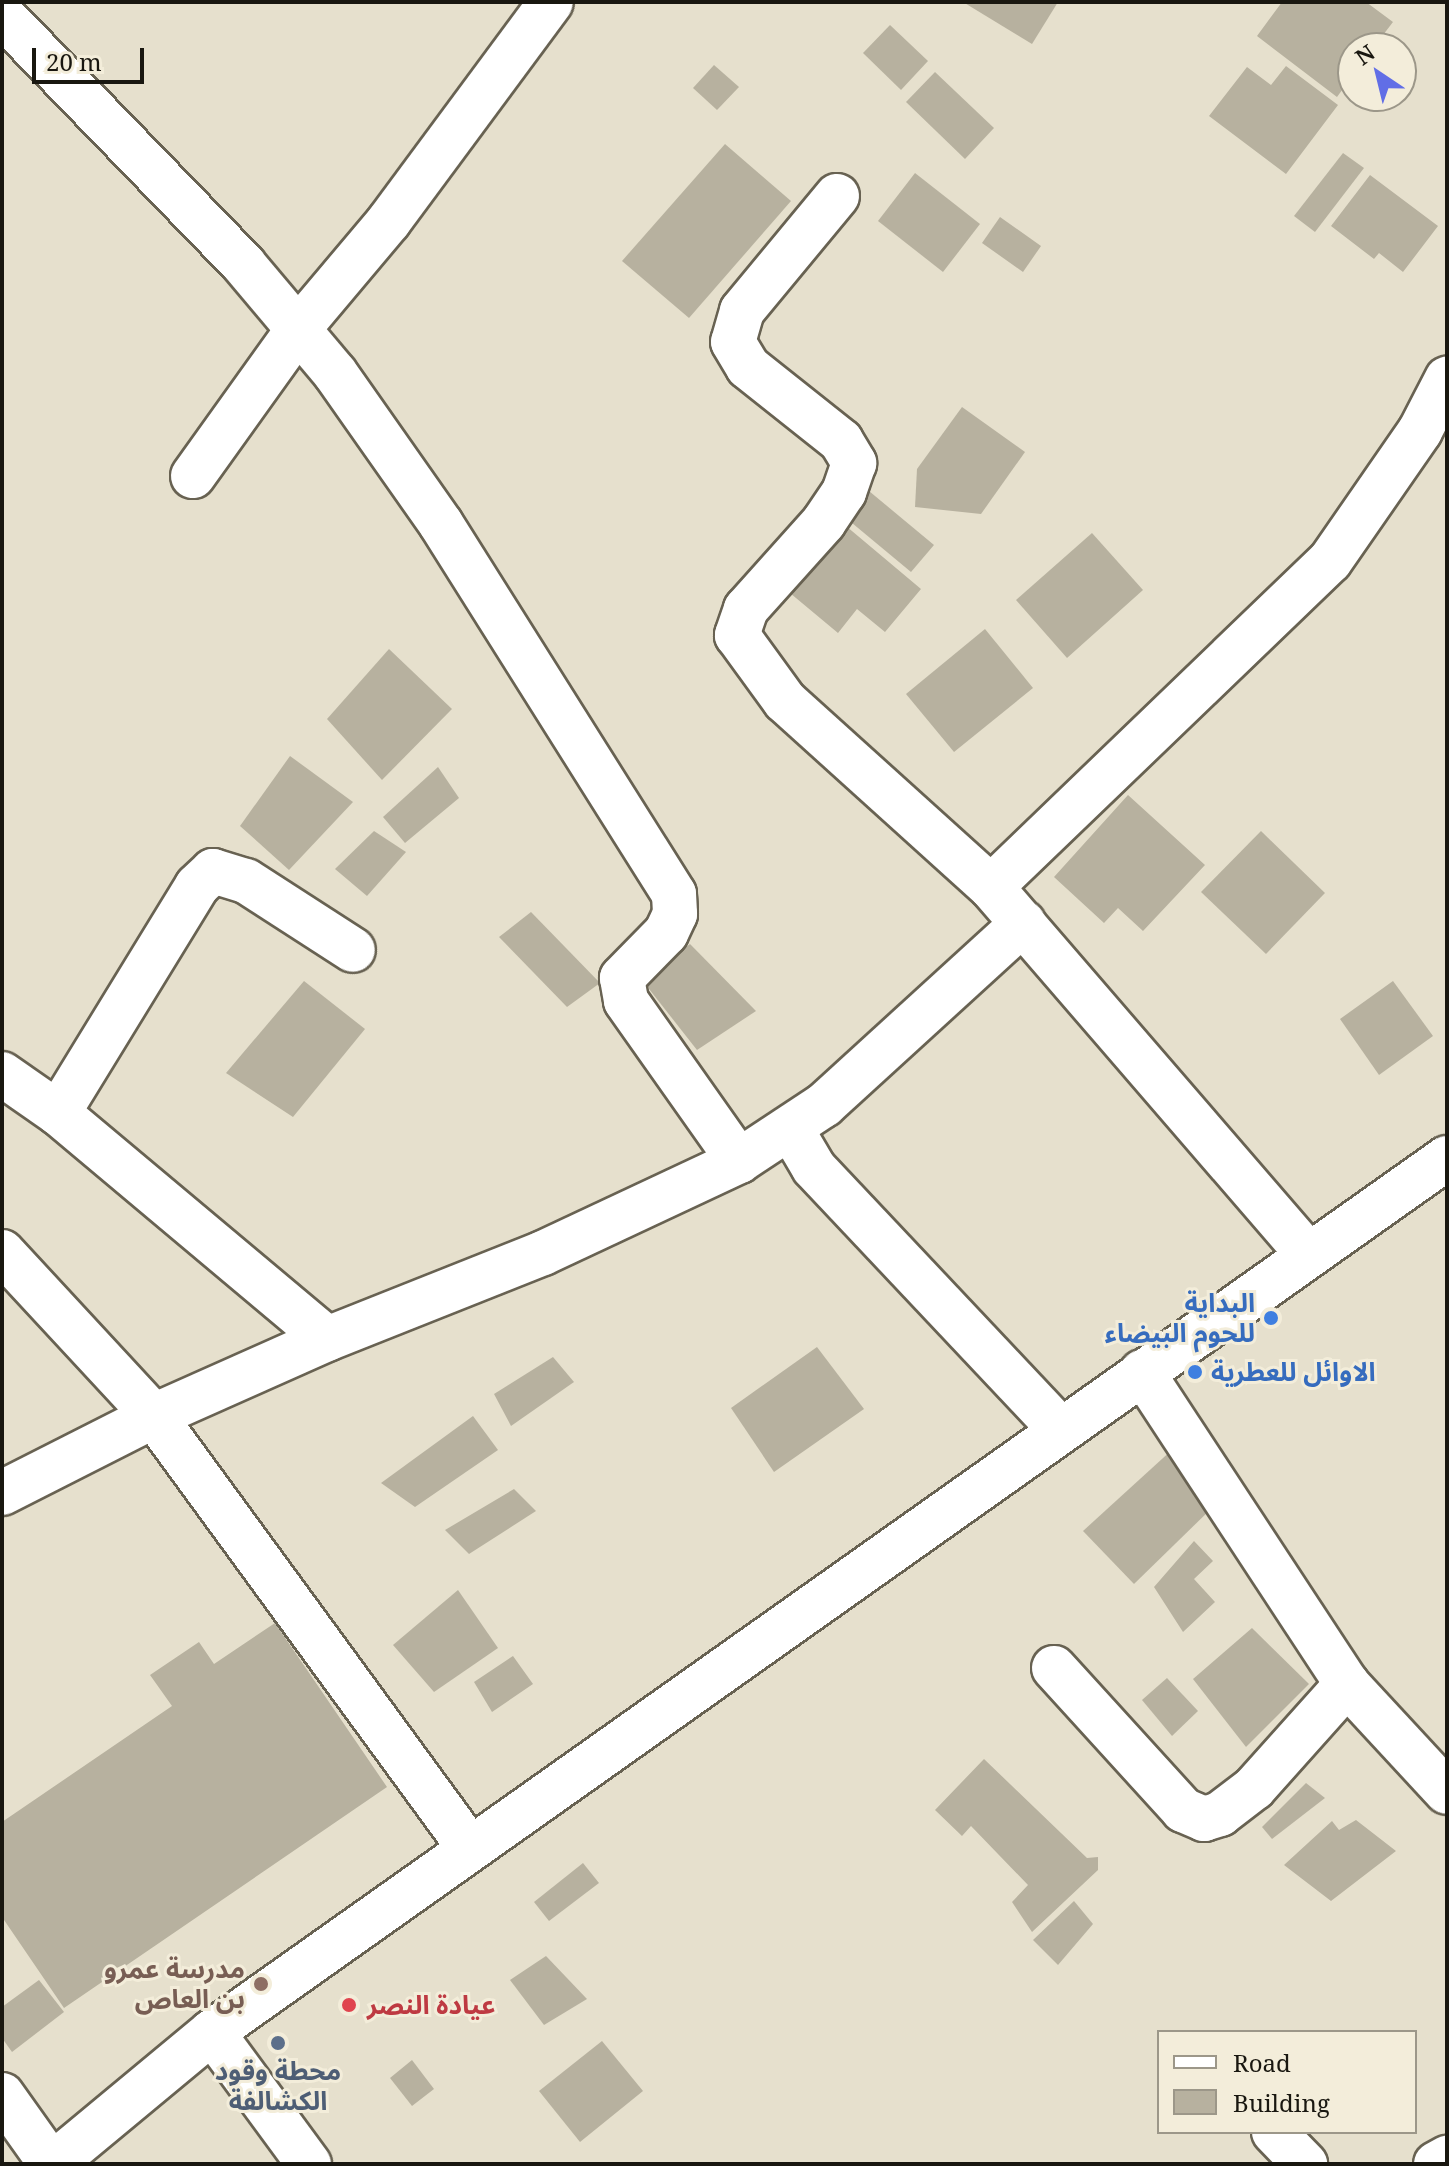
<!DOCTYPE html>
<meta charset="utf-8">
<style>
body{margin:0}
#map{position:relative;width:1449px;height:2166px;overflow:hidden;background:#e6e0cd;font-family:"Noto Serif","Noto Sans Arabic",serif}
div>[style]{position:absolute}
[style*='--x']{left:calc(var(--x)*1px);top:calc(var(--y)*1px);width:calc(var(--w)*1px);rotate:calc(var(--a)*1deg)}
.building>*{inset:0;background:#b7b19f}
.roads{filter:drop-shadow(2px 0 #686252) drop-shadow(-2px 0 #686252) drop-shadow(0 2px #686252) drop-shadow(0 -2px #686252)}
.minor>*{height:44px;margin:-22px;padding:0 22px;transform-origin:22px;border-radius:22px;background:#fff}
.dots>*{width:22px;height:22px;translate:-50% -50%;box-sizing:border-box;border:4px solid #f3edda;border-radius:50%}
span{translate:-50% -50%;white-space:nowrap;text-align:center;line-height:1.15;-webkit-text-stroke:6px #f3edda;paint-order:stroke}
.shop-label{font-size:26px;color:#366cbe;font-weight:700}
.right{translate:-100% -50%;text-align:right}
.left{translate:0 -50%;text-align:left}
.education-label{font-size:26px;color:#785e54;font-weight:700}
.health-label{font-size:26px;color:#be3a42;font-weight:700}
.service-label{font-size:26px;color:#4e5e75;font-weight:700}
.frame{position:absolute;inset:0;border:4px solid #191710;pointer-events:none}
.legend{position:absolute;left:1157px;top:2030px;width:260px;height:104px;box-sizing:border-box;background:#f3edda;border:2px solid #9c9789;margin:0;padding:10px 14px;list-style:none;font-size:24px;color:#191710}
.legend li{display:flex;align-items:center;gap:16px;height:40px}
.legend b{width:40px;border:2px solid #9c9789}
.north{position:absolute;left:1337px;top:32px;width:80px;height:80px;box-sizing:border-box;background:#f3edda;border:2px solid #9c9789;border-radius:50%;rotate:325deg;font-size:22px;font-weight:700;line-height:32px;text-align:center;color:#191710}
.north::after{content:'';display:block;margin:auto;width:28px;height:36px;background:#616ee6;clip-path:polygon(50% 0,100% 100%,50% 72%,0 100%)}
.scale{position:absolute;left:32px;top:48px;width:112px;height:36px;box-sizing:border-box;border:4px solid #191710;border-top:0;padding-left:10px;font-size:24px;line-height:28px;white-space:nowrap;color:#191710;-webkit-text-stroke:6px #f3edda;paint-order:stroke}
</style>
<div id="map">
<div class="building">
<i style="clip-path:polygon(963px 2px,1058px 2px,1032px 44px)"></i>
<i style="clip-path:polygon(1282px 2px,1366px 2px,1393px 22px,1373px 48px,1353px 48px,1353px 75px,1337px 97px,1257px 36px)"></i>
<i style="clip-path:polygon(890px 25px,928px 61px,901px 90px,863px 53px)"></i>
<i style="clip-path:polygon(714px 65px,739px 87px,717px 110px,693px 88px)"></i>
<i style="clip-path:polygon(1286px 66px,1338px 105px,1286px 174px,1209px 116px,1247px 67px,1271px 85px)"></i>
<i style="clip-path:polygon(935px 72px,994px 128px,965px 159px,906px 102px)"></i>
<i style="clip-path:polygon(725px 144px,791px 201px,689px 318px,622px 261px)"></i>
<i style="clip-path:polygon(1343px 153px,1364px 168px,1315px 232px,1294px 216px)"></i>
<i style="clip-path:polygon(915px 173px,980px 224px,943px 272px,878px 221px)"></i>
<i style="clip-path:polygon(1370px 175px,1438px 226px,1403px 272px,1379px 253px,1374px 259px,1331px 226px)"></i>
<i style="clip-path:polygon(1000px 217px,1041px 246px,1023px 272px,982px 243px)"></i>
<i style="clip-path:polygon(962px 407px,1025px 452px,981px 514px,915px 507px,917px 469px)"></i>
<i style="clip-path:polygon(869px 491px,934px 545px,911px 572px,846px 518px)"></i>
<i style="clip-path:polygon(846px 526px,921px 589px,885px 632px,857px 609px,838px 633px,790px 593px)"></i>
<i style="clip-path:polygon(1092px 533px,1143px 590px,1067px 658px,1016px 600px)"></i>
<i style="clip-path:polygon(985px 629px,1033px 688px,954px 752px,906px 694px)"></i>
<i style="clip-path:polygon(389px 649px,452px 709px,382px 780px,327px 719px)"></i>
<i style="clip-path:polygon(290px 756px,353px 802px,289px 870px,240px 826px)"></i>
<i style="clip-path:polygon(438px 767px,459px 798px,405px 843px,383px 817px)"></i>
<i style="clip-path:polygon(1128px 795px,1205px 865px,1143px 931px,1118px 908px,1104px 923px,1054px 877px)"></i>
<i style="clip-path:polygon(374px 831px,406px 852px,367px 896px,335px 869px)"></i>
<i style="clip-path:polygon(1261px 831px,1325px 893px,1266px 954px,1201px 892px)"></i>
<i style="clip-path:polygon(531px 912px,600px 983px,567px 1007px,499px 937px)"></i>
<i style="clip-path:polygon(690px 944px,756px 1011px,697px 1050px,642px 980px)"></i>
<i style="clip-path:polygon(304px 981px,365px 1029px,293px 1117px,226px 1073px)"></i>
<i style="clip-path:polygon(1393px 981px,1433px 1036px,1379px 1075px,1340px 1019px)"></i>
<i style="clip-path:polygon(817px 1347px,864px 1409px,774px 1472px,731px 1408px)"></i>
<i style="clip-path:polygon(553px 1357px,574px 1382px,511px 1426px,494px 1394px)"></i>
<i style="clip-path:polygon(473px 1416px,498px 1450px,415px 1507px,381px 1483px)"></i>
<i style="clip-path:polygon(1174px 1448px,1215px 1505px,1134px 1584px,1083px 1531px)"></i>
<i style="clip-path:polygon(514px 1489px,536px 1511px,469px 1554px,445px 1530px)"></i>
<i style="clip-path:polygon(1194px 1541px,1213px 1561px,1194px 1579px,1215px 1602px,1183px 1632px,1154px 1587px)"></i>
<i style="clip-path:polygon(458px 1590px,498px 1648px,434px 1692px,393px 1645px)"></i>
<i style="clip-path:polygon(275px 1623px,387px 1787px,64px 2008px,2px 1917px,2px 1822px,172px 1706px,150px 1675px,199px 1642px,214px 1664px)"></i>
<i style="clip-path:polygon(1252px 1628px,1309px 1684px,1246px 1747px,1193px 1679px)"></i>
<i style="clip-path:polygon(513px 1656px,533px 1684px,492px 1712px,474px 1682px)"></i>
<i style="clip-path:polygon(1167px 1678px,1198px 1711px,1172px 1736px,1142px 1700px)"></i>
<i style="clip-path:polygon(984px 1759px,1087px 1858px,1098px 1857px,1098px 1870px,1032px 1932px,1012px 1902px,1028px 1885px,971px 1826px,962px 1836px,935px 1810px)"></i>
<i style="clip-path:polygon(1306px 1783px,1325px 1798px,1272px 1839px,1262px 1827px)"></i>
<i style="clip-path:polygon(1356px 1820px,1396px 1851px,1331px 1901px,1284px 1865px,1332px 1821px,1339px 1830px)"></i>
<i style="clip-path:polygon(583px 1863px,599px 1883px,549px 1921px,534px 1902px)"></i>
<i style="clip-path:polygon(1074px 1901px,1093px 1924px,1058px 1965px,1033px 1940px)"></i>
<i style="clip-path:polygon(546px 1956px,587px 1999px,544px 2025px,510px 1980px)"></i>
<i style="clip-path:polygon(39px 1980px,64px 2012px,12px 2052px,2px 2038px,2px 2007px)"></i>
<i style="clip-path:polygon(602px 2041px,643px 2091px,580px 2142px,539px 2091px)"></i>
<i style="clip-path:polygon(412px 2060px,434px 2089px,412px 2106px,390px 2078px)"></i>
</div>
<div class="roads">
<div class="minor">
<i style="--x:2;--y:15;--w:348;--a:45.9"></i>
<i style="--x:244;--y:265;--w:141;--a:49.9"></i>
<i style="--x:335;--y:373;--w:184;--a:54.9"></i>
<i style="--x:441;--y:524;--w:437;--a:57.8"></i>
<i style="--x:674;--y:894;--w:20;--a:87"></i>
<i style="--x:675;--y:914;--w:21;--a:115"></i>
<i style="--x:666;--y:933;--w:63;--a:134.4"></i>
<i style="--x:622;--y:978;--w:23;--a:80"></i>
<i style="--x:626;--y:1001;--w:196;--a:54.8"></i>
<i style="--x:837;--y:196;--w:149;--a:129.6"></i>
<i style="--x:742;--y:311;--w:32;--a:106"></i>
<i style="--x:733;--y:342;--w:29;--a:59"></i>
<i style="--x:748;--y:367;--w:119;--a:38.5"></i>
<i style="--x:841;--y:441;--w:26;--a:59"></i>
<i style="--x:854;--y:463;--w:31;--a:109"></i>
<i style="--x:844;--y:492;--w:36;--a:124"></i>
<i style="--x:824;--y:522;--w:117;--a:131.9"></i>
<i style="--x:746;--y:609;--w:28;--a:109"></i>
<i style="--x:737;--y:635;--w:82;--a:54"></i>
<i style="--x:785;--y:701;--w:278;--a:42.1"></i>
<i style="--x:991;--y:887;--w:486;--a:49.2"></i>
<i style="--x:193;--y:476;--w:182;--a:-54.4"></i>
<i style="--x:299;--y:328;--w:140;--a:-49.9"></i>
<i style="--x:389;--y:221;--w:272;--a:-53.5"></i>
<i style="--x:991;--y:887;--w:470;--a:-43.9"></i>
<i style="--x:1330;--y:561;--w:158;--a:-55.3"></i>
<i style="--x:1420;--y:431;--w:59;--a:-62.6"></i>
<i style="--x:2;--y:1074;--w:68;--a:34.9"></i>
<i style="--x:58;--y:1113;--w:351;--a:40"></i>
<i style="--x:58;--y:1113;--w:266;--a:-58.5"></i>
<i style="--x:197;--y:886;--w:22;--a:-43"></i>
<i style="--x:213;--y:871;--w:34;--a:17"></i>
<i style="--x:246;--y:881;--w:127;--a:32.8"></i>
<i style="--x:791;--y:1129;--w:45;--a:59.5"></i>
<i style="--x:814;--y:1168;--w:360;--a:46.7"></i>
<i style="--x:2;--y:1252;--w:224;--a:47.2"></i>
<i style="--x:154;--y:1416;--w:534;--a:53.84"></i>
<i style="--x:1142;--y:1372;--w:373;--a:56.7"></i>
<i style="--x:1347;--y:1684;--w:147;--a:47.2"></i>
<i style="--x:2;--y:1493;--w:170;--a:-26.9"></i>
<i style="--x:154;--y:1416;--w:189;--a:-24"></i>
<i style="--x:327;--y:1339;--w:232;--a:-21.7"></i>
<i style="--x:543;--y:1253;--w:217;--a:-25.1"></i>
<i style="--x:739;--y:1161;--w:102;--a:-33.4"></i>
<i style="--x:824;--y:1105;--w:270;--a:-42.4"></i>
<i style="--x:1054;--y:1668;--w:192;--a:47.7"></i>
<i style="--x:1183;--y:1810;--w:23;--a:23"></i>
<i style="--x:1204;--y:1819;--w:17;--a:-17"></i>
<i style="--x:1220;--y:1814;--w:43;--a:-37.4"></i>
<i style="--x:1254;--y:1788;--w:140;--a:-48.2"></i>
<i style="--x:212;--y:2032;--w:164;--a:53.7"></i>
<i style="--x:2;--y:2095;--w:85;--a:54.6"></i>
<i style="--x:1274;--y:2132;--w:45;--a:45.9"></i>
<i style="--x:53;--y:2164;--w:207;--a:-39.7"></i>
<i style="--x:212;--y:2032;--w:1513;--a:-35.29"></i>
<i style="--x:1436;--y:2164;--w:13;--a:-29"></i>
</div>
</div>
<div class="dots">
<i style="left:1271px;top:1318px;background:#3f7fe0"></i>
<i style="left:1195px;top:1372px;background:#3f7fe0"></i>
<i style="left:261px;top:1984px;background:#8d6e63"></i>
<i style="left:349px;top:2005px;background:#e0444e"></i>
<i style="left:278px;top:2043px;background:#5c6f8a"></i>
</div>
<div class="shop-label">
<span class="right" style="left:1255px;top:1318px">البداية<br>للحوم البيضاء</span>
<span class="left" style="left:1211px;top:1372px">الاوائل للعطرية</span>
</div>
<div class="education-label">
<span class="right" style="left:245px;top:1984px">مدرسة عمرو<br>بن العاص</span>
</div>
<div class="health-label">
<span class="left" style="left:367px;top:2005px">عيادة النصر</span>
</div>
<div class="service-label">
<span style="left:278px;top:2086px">محطة وقود<br>الكشالفة</span>
</div>
<div class="frame"></div>
<ul class="legend">
<li><b style="height:10px;background:#fff"></b>Road</li>
<li><b style="height:22px;background:#b7b19f"></b>Building</li>
</ul>
<div class="north">N</div>
<div class="scale">20 m</div>
</div>
